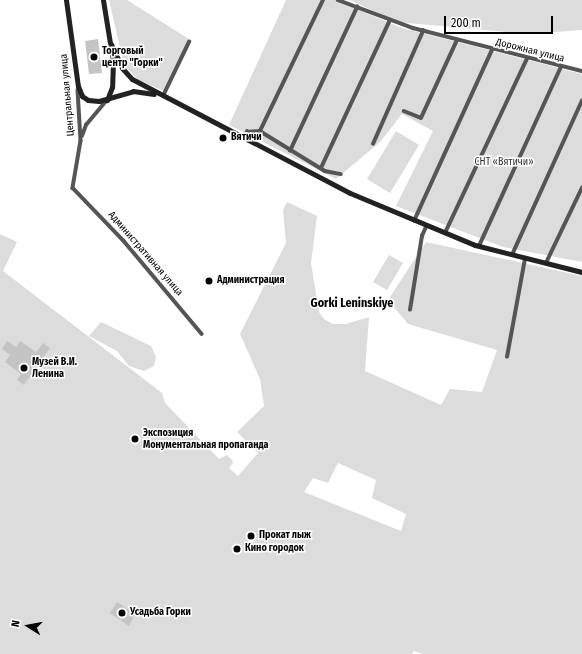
<!DOCTYPE html>
<meta charset="utf-8">
<style>
body{margin:0}
#map{position:relative;width:582px;height:654px;overflow:hidden;background:#fff;font-family:"Fira Sans Condensed",sans-serif}
div>[style]{position:absolute}
[style*='--x']{left:calc(var(--x)*1px);top:calc(var(--y)*1px);width:calc(var(--w)*1px);rotate:calc(var(--a)*1deg)}
.green>*{inset:0;background:#dcdcdc}
.building>*{inset:0;background:#c4c4c4}
.street>*{height:3.5px;margin:-1.75px;padding:0 1.75px;transform-origin:1.75px;border-radius:1.75px;background:#555}
.secondary>*{height:5px;margin:-2.5px;padding:0 2.5px;transform-origin:2.5px;border-radius:2.5px;background:#222}
.dots>*{width:11px;height:11px;translate:-50% -50%;box-sizing:border-box;border:2px solid #fff;border-radius:50%}
span{translate:-50% -50%;white-space:nowrap;text-align:center;line-height:1.15;-webkit-text-stroke:3px #fff;paint-order:stroke}
.poi-label{font-size:10px;color:#000;font-weight:700}
.left{translate:0 -50%;text-align:left}
.street-label{font-size:10px;color:#000}
.park-label{font-size:10px;color:#333}
.quarter-label{font-size:12px;color:#000;font-weight:700}
.north{position:absolute;left:8px;top:606px;width:40px;height:40px;-webkit-text-stroke:3px #fff;paint-order:stroke;rotate:281deg;font-size:11px;font-weight:700;line-height:16px;text-align:center;color:#000}
.north::after{content:'';display:block;margin:auto;width:14px;height:18px;background:#000;clip-path:polygon(50% 0,100% 100%,50% 72%,0 100%)}
.scale{position:absolute;left:444px;top:16px;width:109px;height:18px;box-sizing:border-box;border:2px solid #000;border-top:0;padding-left:5px;font-size:12px;line-height:14px;white-space:nowrap;color:#000;-webkit-text-stroke:3px #fff;paint-order:stroke}
</style>
<div id="map">
<div class="green">
<i style="clip-path:polygon(109px 0,127px 0,192px 41px,166px 92px,138px 80px,124px 65px)"></i>
<i style="clip-path:polygon(286px 0,335px 0,402px 28px,582px 74px,582px 262px,503px 247px,396px 206px,433px 131px,402px 114px,380px 142px,336px 179px,229px 125px)"></i>
<i style="clip-path:polygon(350px 0,582px 0,582px 30px,529px 34px,397px 22px)"></i>
<i style="clip-path:polygon(396px 131px,419px 145px,390px 193px,367px 179px)"></i>
<i style="clip-path:polygon(evenodd,287px 202px,317px 216px,311px 263px,319px 312px,324px 319px,333px 324px,346px 324px,369px 317px,365px 371px,441px 405px,450px 389px,482px 392px,497px 350px,408px 324px,388px 300px,426px 242px,582px 276px,582px 654px,423px 654px,414px 651px,412px 654px,0 654px,0 234px,17px 242px,3px 271px,162px 393px,165px 403px,219px 459px,227px 455px,232px 460px,233px 463px,229px 468px,238px 476px,258px 453px,237px 432px,264px 406px,260px 379px,240px 334px,286px 243px,283px 210px,287px 202px,338px 463px,376px 480px,372px 498px,406px 514px,401px 531px,304px 492px,313px 478px,328px 483px,338px 463px)"></i>
<i style="clip-path:polygon(389px 255px,403px 263px,387px 290px,373px 282px)"></i>
<i style="clip-path:polygon(101px 322px,151px 346px,156px 357px,154px 366px,144px 371px,129px 366px,117px 351px,89px 336px)"></i>
</div>
<div class="building">
<i style="clip-path:polygon(98px 39px,102px 73px,89px 74px,85px 41px)"></i>
<i style="clip-path:polygon(7px 341px,16px 347px,20px 341px,36px 352px,43px 343px,50px 348px,24px 385px,17px 380px,21px 374px,5px 362px,10px 355px,2px 349px)"></i>
<i style="clip-path:polygon(117px 602px,135px 614px,129px 626px,110px 613px)"></i>
</div>
<div class="street">
<i style="--x:338;--y:0;--w:80;--a:20.5"></i>
<i style="--x:413;--y:28;--w:174;--a:14.3"></i>
<i style="--x:78;--y:90;--w:51;--a:86.6"></i>
<i style="--x:81;--y:141;--w:48;--a:99.7"></i>
<i style="--x:73;--y:188;--w:74;--a:46.1"></i>
<i style="--x:124;--y:241;--w:121;--a:50"></i>
<i style="--x:163;--y:96;--w:60;--a:-64.3"></i>
<i style="--x:404;--y:111;--w:18;--a:22"></i>
<i style="--x:421;--y:118;--w:86;--a:-65.2"></i>
<i style="--x:260;--y:131;--w:145;--a:-64.3"></i>
<i style="--x:82;--y:136;--w:12;--a:-70"></i>
<i style="--x:86;--y:125;--w:33;--a:-50"></i>
<i style="--x:244;--y:139;--w:8;--a:-67"></i>
<i style="--x:247;--y:132;--w:13;--a:-4"></i>
<i style="--x:260;--y:131;--w:76;--a:31.6"></i>
<i style="--x:325;--y:171;--w:16;--a:11"></i>
<i style="--x:373;--y:144;--w:124;--a:-66.1"></i>
<i style="--x:290;--y:151;--w:159;--a:-65"></i>
<i style="--x:321;--y:168;--w:163;--a:-65"></i>
<i style="--x:414;--y:221;--w:188;--a:-65.5"></i>
<i style="--x:445;--y:233;--w:192;--a:-64.8"></i>
<i style="--x:479;--y:246;--w:197;--a:-65.4"></i>
<i style="--x:512;--y:255;--w:169;--a:-65.6"></i>
<i style="--x:546;--y:263;--w:83;--a:-64.4"></i>
<i style="--x:410;--y:310;--w:75;--a:-80.8"></i>
<i style="--x:422;--y:236;--w:10;--a:-66"></i>
<i style="--x:507;--y:357;--w:100;--a:-79.6"></i>
</div>
<div class="secondary">
<i style="--x:66;--y:0;--w:87;--a:82.1"></i>
<i style="--x:78;--y:86;--w:11;--a:68"></i>
<i style="--x:82;--y:96;--w:7;--a:34"></i>
<i style="--x:88;--y:100;--w:11;--a:5"></i>
<i style="--x:99;--y:101;--w:35;--a:-16"></i>
<i style="--x:133;--y:91;--w:21;--a:8"></i>
<i style="--x:103;--y:0;--w:63;--a:80.8"></i>
<i style="--x:113;--y:62;--w:25;--a:92"></i>
<i style="--x:112;--y:87;--w:14;--a:111"></i>
<i style="--x:111;--y:44;--w:26;--a:65"></i>
<i style="--x:122;--y:68;--w:15;--a:48"></i>
<i style="--x:132;--y:79;--w:246;--a:27.6"></i>
<i style="--x:350;--y:193;--w:135;--a:22.6"></i>
<i style="--x:475;--y:245;--w:110;--a:14.2"></i>
</div>
<div class="dots">
<i style="left:94px;top:57px;background:#000"></i>
<i style="left:223px;top:138px;background:#000"></i>
<i style="left:209px;top:281px;background:#000"></i>
<i style="left:24px;top:368px;background:#000"></i>
<i style="left:135px;top:439px;background:#000"></i>
<i style="left:251px;top:536px;background:#000"></i>
<i style="left:237px;top:549px;background:#000"></i>
<i style="left:122px;top:613px;background:#000"></i>
</div>
<div class="poi-label">
<span class="left" style="left:102px;top:57px">Торговый<br>центр "Горки"</span>
<span class="left" style="left:231px;top:138px">Вятичи</span>
<span class="left" style="left:217px;top:281px">Администрация</span>
<span class="left" style="left:32px;top:368px">Музей В.И.<br>Ленина</span>
<span class="left" style="left:143px;top:439px">Экспозиция<br>Монументальная пропаганда</span>
<span class="left" style="left:259px;top:536px">Прокат лыж</span>
<span class="left" style="left:245px;top:549px">Кино городок</span>
<span class="left" style="left:130px;top:613px">Усадьба Горки</span>
</div>
<div class="street-label">
<span style="left:530px;top:51px;rotate:14deg">Дорожная улица</span>
<span style="left:68px;top:95px;rotate:-95deg">Центральная улица</span>
<span style="left:145px;top:254px;rotate:49deg">Административная улица</span>
</div>
<div class="park-label">
<span style="left:504px;top:163px">СНТ «Вятичи»</span>
</div>
<div class="quarter-label">
<span style="left:352px;top:304px">Gorki Leninskiye</span>
</div>
<div class="north">N</div>
<div class="scale">200 m</div>
</div>
